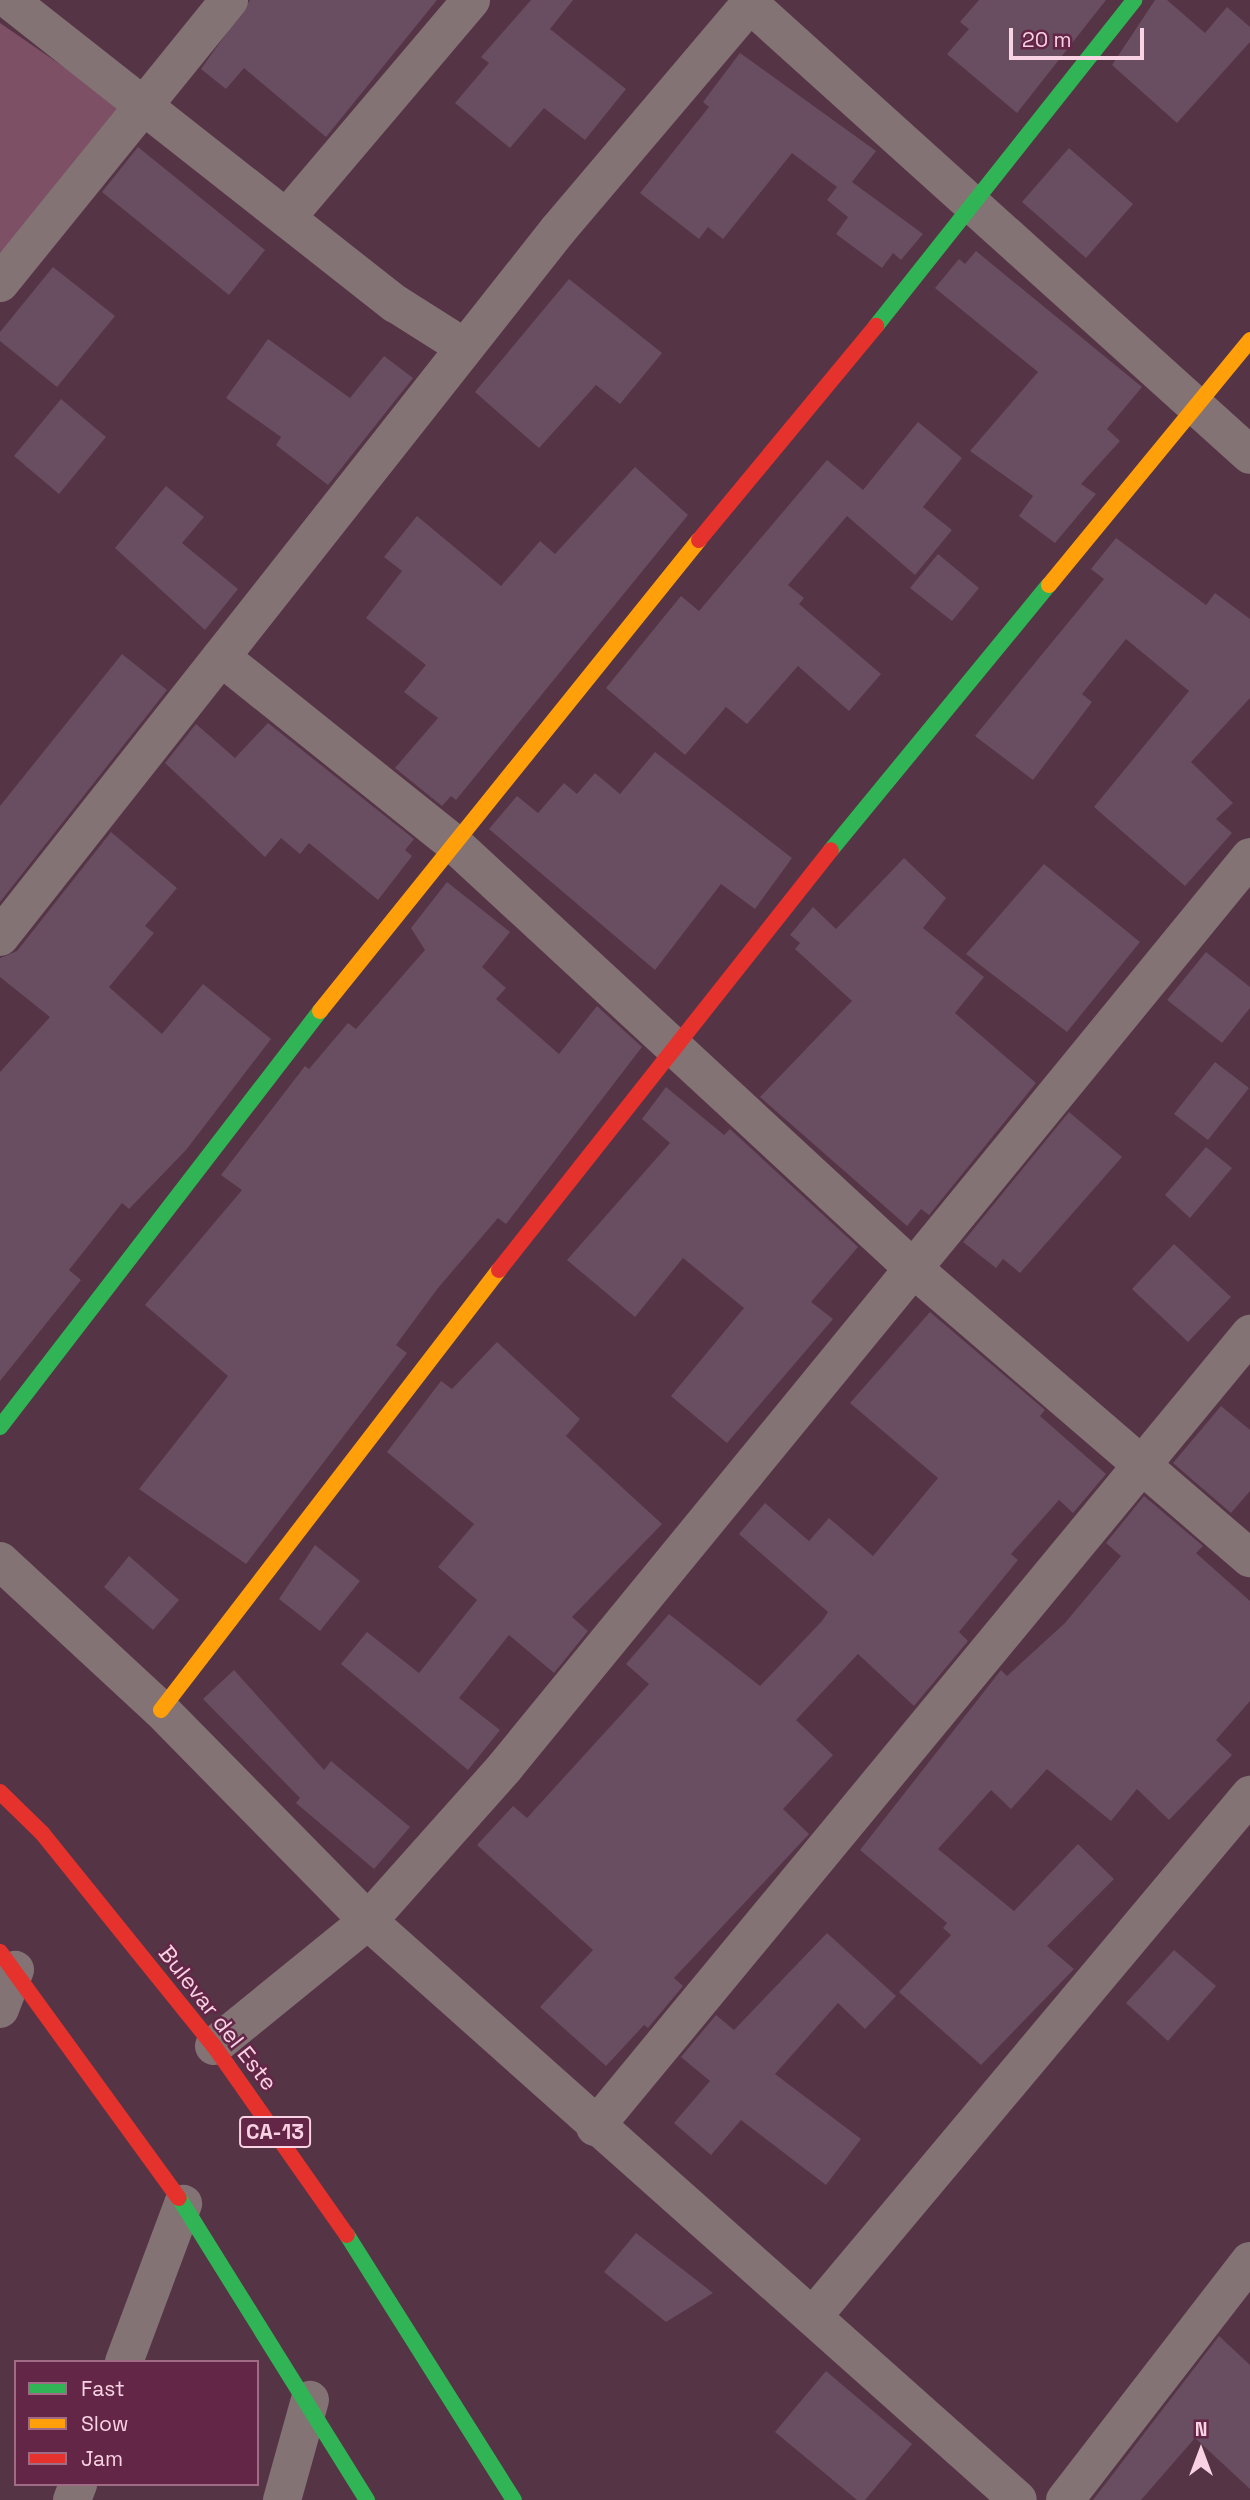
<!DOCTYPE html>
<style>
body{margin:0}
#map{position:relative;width:1250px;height:2500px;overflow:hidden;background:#553446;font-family:"Space Grotesk",sans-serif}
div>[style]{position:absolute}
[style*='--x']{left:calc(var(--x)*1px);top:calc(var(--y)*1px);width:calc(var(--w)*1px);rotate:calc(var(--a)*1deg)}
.green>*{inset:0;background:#7d5065}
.building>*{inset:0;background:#694d60}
.street>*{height:38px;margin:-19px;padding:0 19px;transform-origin:19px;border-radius:19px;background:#837374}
.fast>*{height:16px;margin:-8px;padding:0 8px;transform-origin:8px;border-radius:8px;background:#30b455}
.slow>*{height:16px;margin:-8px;padding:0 8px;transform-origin:8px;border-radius:8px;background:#ff9f0a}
.jam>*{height:16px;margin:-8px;padding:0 8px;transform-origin:8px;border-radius:8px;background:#e5322d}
span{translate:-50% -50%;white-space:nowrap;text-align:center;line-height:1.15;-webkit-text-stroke:5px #632647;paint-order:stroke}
.shield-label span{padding:2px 5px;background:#632647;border:2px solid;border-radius:5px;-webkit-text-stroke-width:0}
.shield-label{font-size:21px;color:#f9d2e3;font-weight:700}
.street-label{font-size:23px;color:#f9d2e3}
.legend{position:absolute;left:14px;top:2360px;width:245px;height:126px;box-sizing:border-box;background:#632647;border:2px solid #9f6b85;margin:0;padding:9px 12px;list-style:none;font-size:21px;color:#f9d2e3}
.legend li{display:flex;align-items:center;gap:14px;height:35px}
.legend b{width:35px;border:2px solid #9f6b85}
.north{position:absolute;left:1166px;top:2416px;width:70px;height:70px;-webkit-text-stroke:5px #632647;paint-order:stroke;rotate:0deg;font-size:19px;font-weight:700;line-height:28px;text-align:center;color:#f9d2e3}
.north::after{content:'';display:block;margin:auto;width:24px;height:32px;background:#f9d2e3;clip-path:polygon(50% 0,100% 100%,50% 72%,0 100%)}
.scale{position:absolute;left:1009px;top:28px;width:135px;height:32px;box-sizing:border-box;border:4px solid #f9d2e3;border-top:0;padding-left:9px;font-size:21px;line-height:24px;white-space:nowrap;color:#f9d2e3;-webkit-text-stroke:5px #632647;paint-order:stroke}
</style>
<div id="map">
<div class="green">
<i style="clip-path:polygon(0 23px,122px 107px,0 253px)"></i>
</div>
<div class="building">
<i style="clip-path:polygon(250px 0,437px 0,326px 137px,244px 68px,226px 89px,201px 69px)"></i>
<i style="clip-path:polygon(531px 0,573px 0,550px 29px,626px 89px,585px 140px,544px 108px,510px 148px,455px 103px,489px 63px,481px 57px)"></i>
<i style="clip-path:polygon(979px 0,1106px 0,1017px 113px,947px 54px,969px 29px,960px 22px)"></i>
<i style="clip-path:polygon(1155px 0,1167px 0,1205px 33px,1227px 7px,1250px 27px,1250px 42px,1177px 123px,1112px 65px)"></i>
<i style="clip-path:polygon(740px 53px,876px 151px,852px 182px,923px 234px,901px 260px,893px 253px,882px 268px,836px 234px,848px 217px,827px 200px,837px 187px,792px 153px,723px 239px,708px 227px,699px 239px,640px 193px,709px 107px,703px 102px)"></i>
<i style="clip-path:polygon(138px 147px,265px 250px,229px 295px,102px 192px)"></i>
<i style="clip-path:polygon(1069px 148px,1133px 204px,1086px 258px,1022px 202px)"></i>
<i style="clip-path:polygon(976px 251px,1142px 387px,1107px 429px,1120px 441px,1081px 484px,1096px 494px,1055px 543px,1019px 516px,1033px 496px,970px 451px,1038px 372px,935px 288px,959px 259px,965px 264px)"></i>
<i style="clip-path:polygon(53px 267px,115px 316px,57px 387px,0 341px,0 332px)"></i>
<i style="clip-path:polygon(569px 279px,662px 353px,620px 404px,596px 385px,539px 448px,475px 392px)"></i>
<i style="clip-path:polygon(268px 339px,350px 398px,384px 356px,413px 378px,328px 485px,276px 445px,281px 437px,226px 398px)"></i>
<i style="clip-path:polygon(61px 399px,106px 437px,59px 494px,14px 456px)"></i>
<i style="clip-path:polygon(918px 422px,962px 458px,923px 507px,952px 530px,915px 575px,847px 516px,788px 585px,804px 598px,799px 604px,881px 674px,849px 711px,798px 666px,747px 724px,726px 707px,685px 755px,606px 688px,681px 596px,699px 611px,827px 460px,863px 490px)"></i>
<i style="clip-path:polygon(635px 467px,688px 515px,456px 800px,451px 796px,442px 806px,395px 768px,438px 718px,404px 692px,426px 665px,366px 618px,402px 571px,384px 557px,417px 516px,501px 586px,540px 541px,555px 554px)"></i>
<i style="clip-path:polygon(166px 486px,204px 517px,182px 543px,238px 589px,205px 630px,115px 548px)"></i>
<i style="clip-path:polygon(1116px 538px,1206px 605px,1215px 593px,1250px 619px,1250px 698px,1191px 762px,1233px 803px,1216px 819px,1232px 833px,1185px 886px,1094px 807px,1189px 691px,1126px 639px,1082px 694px,1092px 702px,1033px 780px,975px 736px,1104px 579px,1091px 569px)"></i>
<i style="clip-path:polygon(938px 554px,979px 588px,952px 621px,910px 588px)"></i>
<i style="clip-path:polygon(122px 654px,167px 690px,0 902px,0 806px)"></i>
<i style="clip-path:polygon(268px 723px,414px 839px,405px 850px,412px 856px,378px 900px,309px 843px,300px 854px,281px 838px,265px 857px,165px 763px,196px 724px,235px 758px)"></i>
<i style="clip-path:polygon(655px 752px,792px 858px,755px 909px,721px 884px,655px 970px,489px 829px,517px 796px,538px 813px,564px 783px,577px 794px,595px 773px,620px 794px)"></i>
<i style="clip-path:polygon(111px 832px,177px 888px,145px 926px,154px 933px,109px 987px,162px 1034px,203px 984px,271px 1039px,186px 1150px,129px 1209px,122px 1203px,69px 1270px,81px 1280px,0 1381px,0 1072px,50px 1017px,0 977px,0 958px,17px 951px)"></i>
<i style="clip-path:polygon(904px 858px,946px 898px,923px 928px,984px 977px,955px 1013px,1036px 1083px,929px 1215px,921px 1209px,907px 1226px,760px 1097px,852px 1001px,795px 949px,800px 943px,790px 935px,813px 907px,836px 929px)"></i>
<i style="clip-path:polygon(1044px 864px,1140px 942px,1067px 1032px,966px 954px)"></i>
<i style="clip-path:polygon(447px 882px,510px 932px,482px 967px,506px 988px,496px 999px,559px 1054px,597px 1006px,642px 1047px,506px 1224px,498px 1218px,438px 1288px,396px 1345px,407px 1353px,246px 1564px,139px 1489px,228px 1376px,145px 1305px,242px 1190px,221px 1175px,305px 1066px,309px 1069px,348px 1023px,356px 1029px,425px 950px,411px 928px)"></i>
<i style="clip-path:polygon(1206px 952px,1250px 987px,1250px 1008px,1222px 1043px,1167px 1000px)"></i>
<i style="clip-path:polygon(1215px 1062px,1249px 1088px,1208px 1140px,1174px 1114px)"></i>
<i style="clip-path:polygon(666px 1087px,724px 1135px,730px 1129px,858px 1247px,811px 1302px,833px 1319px,727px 1443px,671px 1396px,744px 1308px,683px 1258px,635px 1317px,567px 1260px,670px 1143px,642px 1119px)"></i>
<i style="clip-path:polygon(1069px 1112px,1122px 1157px,1020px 1273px,1003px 1259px,996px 1268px,963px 1242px)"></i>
<i style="clip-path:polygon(1206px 1147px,1232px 1168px,1190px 1218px,1165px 1195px)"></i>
<i style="clip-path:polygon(1174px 1244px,1231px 1297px,1188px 1342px,1132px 1289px)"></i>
<i style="clip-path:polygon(930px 1312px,1045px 1410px,1040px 1416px,1106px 1474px,1073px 1513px,1059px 1500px,1011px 1554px,1018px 1560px,959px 1632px,968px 1641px,914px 1706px,858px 1654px,796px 1720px,833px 1755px,783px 1809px,809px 1834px,674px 1978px,683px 1986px,648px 2028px,644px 2025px,606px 2066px,540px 2007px,593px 1950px,477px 1845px,513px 1806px,527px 1818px,649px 1684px,626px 1664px,669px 1614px,760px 1686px,822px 1621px,828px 1612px,739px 1534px,765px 1503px,809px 1541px,829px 1518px,873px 1556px,938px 1478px,850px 1403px)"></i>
<i style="clip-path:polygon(497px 1342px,580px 1419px,566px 1436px,662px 1524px,572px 1617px,588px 1631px,554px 1673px,509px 1635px,459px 1698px,500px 1730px,468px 1770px,341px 1664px,367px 1632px,419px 1673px,477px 1600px,438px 1567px,474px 1524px,387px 1452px,441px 1381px,452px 1389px)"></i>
<i style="clip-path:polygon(1221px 1406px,1250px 1430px,1250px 1491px,1231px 1513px,1173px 1463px)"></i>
<i style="clip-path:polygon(1144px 1496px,1203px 1546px,1196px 1553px,1250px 1601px,1250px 1701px,1216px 1740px,1232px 1755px,1169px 1820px,1137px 1789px,1111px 1821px,1047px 1769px,1011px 1809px,991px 1790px,938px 1849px,1014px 1911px,1078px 1844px,1114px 1879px,1047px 1946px,1074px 1969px,981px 2065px,899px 1992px,951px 1935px,943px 1928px,947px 1923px,860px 1850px,1001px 1670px,1007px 1676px,1065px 1623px,1121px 1556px,1106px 1543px)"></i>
<i style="clip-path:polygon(315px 1545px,360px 1581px,320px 1631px,279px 1599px)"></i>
<i style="clip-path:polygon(129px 1556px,179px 1600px,153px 1630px,104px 1587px)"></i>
<i style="clip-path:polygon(234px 1670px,324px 1770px,331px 1761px,410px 1827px,374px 1869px,296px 1803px,300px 1798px,203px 1699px)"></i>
<i style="clip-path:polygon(827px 1933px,896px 1996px,865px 2029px,838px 2003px,775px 2074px,861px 2139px,826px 2185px,741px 2120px,711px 2155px,674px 2123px,710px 2081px,681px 2057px,716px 2015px,734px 2030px)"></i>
<i style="clip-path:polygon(1174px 1950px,1216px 1986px,1168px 2041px,1126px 2003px)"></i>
<i style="clip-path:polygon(636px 2233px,713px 2293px,666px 2322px,604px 2272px)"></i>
<i style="clip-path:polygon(1219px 2336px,1250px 2365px,1250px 2489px,1195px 2438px,1141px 2500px,1093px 2500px)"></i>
<i style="clip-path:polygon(826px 2371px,912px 2444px,865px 2500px,857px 2500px,775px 2432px)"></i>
</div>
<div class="street">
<i style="--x:9;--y:0;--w:492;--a:38.2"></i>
<i style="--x:396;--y:304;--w:80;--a:32.3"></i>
<i style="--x:750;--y:4;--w:673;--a:42.05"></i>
<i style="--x:288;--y:216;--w:283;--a:-49.7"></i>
<i style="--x:0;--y:283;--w:364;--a:-51"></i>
<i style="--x:221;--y:657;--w:295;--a:38.7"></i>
<i style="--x:451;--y:841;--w:632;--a:42.76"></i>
<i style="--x:915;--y:1270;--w:442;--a:40.7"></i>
<i style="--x:0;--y:937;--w:901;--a:-51.72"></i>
<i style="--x:558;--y:230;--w:302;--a:-49.7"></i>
<i style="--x:0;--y:1561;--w:219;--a:42.8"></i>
<i style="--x:161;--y:1710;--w:296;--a:45.5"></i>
<i style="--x:368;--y:1921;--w:870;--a:41.69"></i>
<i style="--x:0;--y:2009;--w:42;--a:-69"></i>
<i style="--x:214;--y:2046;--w:198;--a:-39.1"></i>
<i style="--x:368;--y:1921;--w:206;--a:-48.3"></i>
<i style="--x:505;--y:1767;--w:1176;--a:-50.69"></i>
<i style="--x:595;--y:2127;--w:1029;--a:-50.44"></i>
<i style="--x:814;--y:2315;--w:679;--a:-50.02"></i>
<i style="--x:124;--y:2362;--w:169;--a:-69.5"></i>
<i style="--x:72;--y:2500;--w:17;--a:-69"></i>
<i style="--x:282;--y:2500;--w:104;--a:-74.4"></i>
<i style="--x:1065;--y:2500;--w:302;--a:-52.3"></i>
</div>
<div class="fast">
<i style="--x:876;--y:326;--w:416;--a:-51.6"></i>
<i style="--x:831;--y:850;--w:343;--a:-50.6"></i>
<i style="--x:0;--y:1427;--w:525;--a:-52.43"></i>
<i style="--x:179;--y:2198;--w:356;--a:58.1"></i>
<i style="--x:347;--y:2235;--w:313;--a:57.8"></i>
</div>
<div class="slow">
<i style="--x:1049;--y:585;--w:317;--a:-50.6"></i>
<i style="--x:320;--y:1011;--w:605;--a:-51.18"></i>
<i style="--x:161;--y:1710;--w:555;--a:-52.47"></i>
</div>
<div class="jam">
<i style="--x:699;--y:540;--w:278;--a:-50.4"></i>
<i style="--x:499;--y:1270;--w:535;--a:-51.67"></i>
<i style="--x:0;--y:1792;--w:59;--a:44.3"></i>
<i style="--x:42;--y:1833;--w:274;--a:51.1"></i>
<i style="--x:214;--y:2046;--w:231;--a:54.9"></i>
<i style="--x:0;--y:1952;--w:304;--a:54"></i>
</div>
<div class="shield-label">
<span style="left:275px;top:2132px">CA-13</span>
</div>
<div class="street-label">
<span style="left:218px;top:2018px;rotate:52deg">Bulevar del Este</span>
</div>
<ul class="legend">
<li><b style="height:9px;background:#30b455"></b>Fast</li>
<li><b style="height:9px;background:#ff9f0a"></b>Slow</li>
<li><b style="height:9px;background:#e5322d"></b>Jam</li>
</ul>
<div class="north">N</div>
<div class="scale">20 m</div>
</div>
